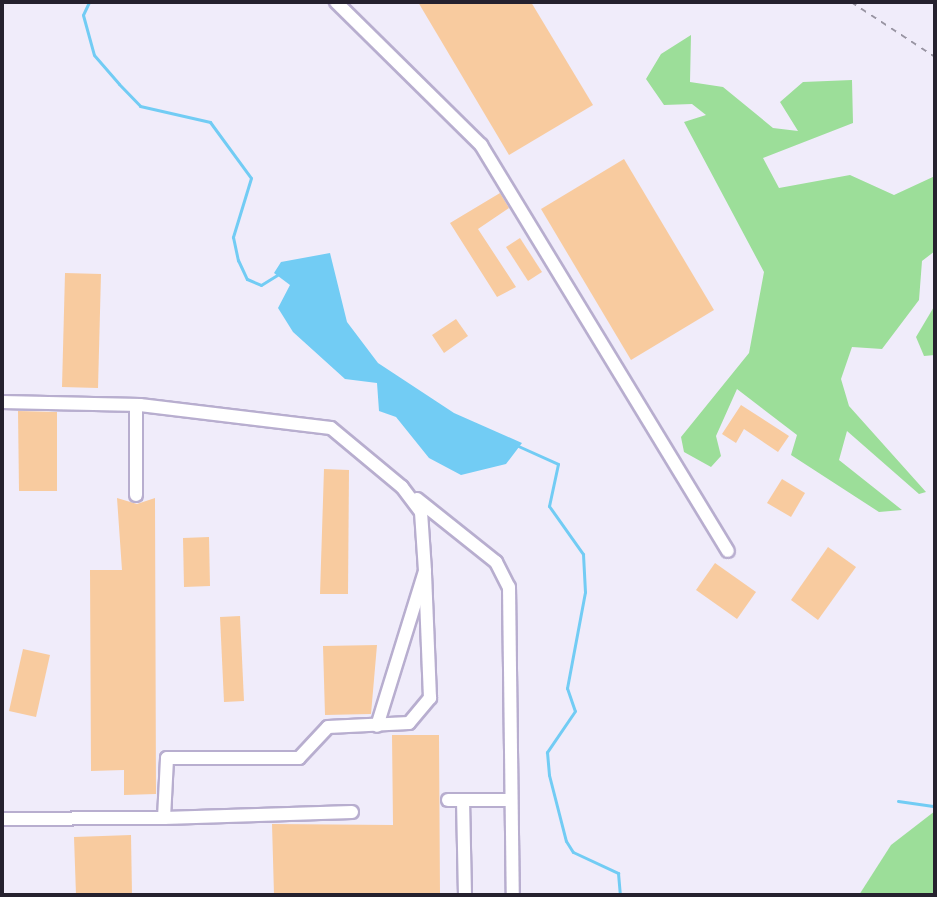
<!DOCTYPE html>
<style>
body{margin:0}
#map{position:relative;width:937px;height:897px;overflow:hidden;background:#f0ecfa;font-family:"DM Sans",sans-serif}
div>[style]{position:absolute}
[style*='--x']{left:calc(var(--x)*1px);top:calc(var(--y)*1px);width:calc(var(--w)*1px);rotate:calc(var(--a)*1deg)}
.green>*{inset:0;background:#9cde99}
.water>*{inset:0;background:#72ccf4}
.stream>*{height:3px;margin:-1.5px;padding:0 1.5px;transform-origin:1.5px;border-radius:1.5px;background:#72ccf4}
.building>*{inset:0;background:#f8cb9f}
.path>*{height:2px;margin-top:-1px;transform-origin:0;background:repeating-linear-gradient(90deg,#9894a2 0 6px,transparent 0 12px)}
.roads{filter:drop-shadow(2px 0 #b8aecf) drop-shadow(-2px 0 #b8aecf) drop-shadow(0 2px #b8aecf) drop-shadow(0 -2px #b8aecf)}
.minor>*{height:12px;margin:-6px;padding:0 6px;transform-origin:6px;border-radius:6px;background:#fff}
span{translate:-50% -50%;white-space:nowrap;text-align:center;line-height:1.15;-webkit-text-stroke:7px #f0ecfa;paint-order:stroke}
.frame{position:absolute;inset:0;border:4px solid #25212e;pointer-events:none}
</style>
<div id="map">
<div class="green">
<i style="clip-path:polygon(691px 35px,690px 82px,723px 87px,773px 128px,798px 131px,780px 102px,803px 82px,852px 80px,853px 123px,763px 158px,779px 188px,850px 175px,894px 195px,935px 176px,935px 251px,922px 261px,919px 300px,882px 349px,852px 347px,841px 379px,849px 406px,926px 492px,919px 494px,847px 431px,839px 460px,902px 510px,879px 512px,791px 455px,797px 435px,737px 389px,716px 436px,721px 456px,711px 467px,684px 452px,681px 437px,749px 353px,764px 272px,684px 122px,706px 115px,692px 104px,664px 105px,646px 79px,661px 54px)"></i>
<i style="clip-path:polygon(935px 305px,935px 355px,924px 356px,916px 337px)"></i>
<i style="clip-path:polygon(935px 811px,935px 895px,859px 895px,891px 845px)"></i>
</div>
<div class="water">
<i style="clip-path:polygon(330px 253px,347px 322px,378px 363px,454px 413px,522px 443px,506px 464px,461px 475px,429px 458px,396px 417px,379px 411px,377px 383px,345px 379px,293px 332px,278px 308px,290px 285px,274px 273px,281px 262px)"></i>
</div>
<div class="stream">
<i style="--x:89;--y:2;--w:14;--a:115"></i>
<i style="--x:83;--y:15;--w:41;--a:74.6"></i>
<i style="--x:94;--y:55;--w:38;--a:49"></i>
<i style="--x:119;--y:84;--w:30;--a:46"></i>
<i style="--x:140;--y:106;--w:72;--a:12.9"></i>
<i style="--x:210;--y:122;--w:69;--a:53.8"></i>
<i style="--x:251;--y:178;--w:62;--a:107"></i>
<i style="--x:233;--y:237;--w:24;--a:78"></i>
<i style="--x:238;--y:260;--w:21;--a:65"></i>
<i style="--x:247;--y:279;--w:15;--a:23"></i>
<i style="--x:261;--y:285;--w:19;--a:-32"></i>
<i style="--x:516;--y:445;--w:46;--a:24.3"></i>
<i style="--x:558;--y:464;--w:43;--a:102.1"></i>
<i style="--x:549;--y:506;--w:59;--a:54.7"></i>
<i style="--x:583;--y:554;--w:38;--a:87"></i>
<i style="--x:585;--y:592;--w:98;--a:100.6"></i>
<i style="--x:567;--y:688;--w:24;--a:71"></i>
<i style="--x:575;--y:711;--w:50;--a:124.3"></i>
<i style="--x:547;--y:752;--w:23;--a:85"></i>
<i style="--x:549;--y:775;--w:68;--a:75.6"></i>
<i style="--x:566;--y:841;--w:13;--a:58"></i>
<i style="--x:573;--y:852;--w:50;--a:25"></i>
<i style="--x:618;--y:873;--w:22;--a:85"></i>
<i style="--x:898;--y:801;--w:37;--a:8"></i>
</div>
<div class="building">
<i style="clip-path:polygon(418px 2px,531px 2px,593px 105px,509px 155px)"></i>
<i style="clip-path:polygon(624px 159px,714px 310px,631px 360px,541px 209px)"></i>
<i style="clip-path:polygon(500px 193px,509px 208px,478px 229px,516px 287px,497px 297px,450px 223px)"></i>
<i style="clip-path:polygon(520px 238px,542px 272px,528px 281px,506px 247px)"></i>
<i style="clip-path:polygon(65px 273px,101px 274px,98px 388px,62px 387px)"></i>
<i style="clip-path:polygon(456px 319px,468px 336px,444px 353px,432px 335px)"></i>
<i style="clip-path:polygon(741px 405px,789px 436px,778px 452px,744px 429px,736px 443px,722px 434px)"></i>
<i style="clip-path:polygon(18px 411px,57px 412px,57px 491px,19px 491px)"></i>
<i style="clip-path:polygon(324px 469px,349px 470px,348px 594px,320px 594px)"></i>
<i style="clip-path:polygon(782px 479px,805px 493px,791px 517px,767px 503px)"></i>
<i style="clip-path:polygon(117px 498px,137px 504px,155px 498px,156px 794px,124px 795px,124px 770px,91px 771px,90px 570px,122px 570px)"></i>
<i style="clip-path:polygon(209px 537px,210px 586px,184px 587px,183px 538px)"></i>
<i style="clip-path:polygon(828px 547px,856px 567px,818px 620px,791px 600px)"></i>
<i style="clip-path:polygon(715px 563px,756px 592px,737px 619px,696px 590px)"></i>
<i style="clip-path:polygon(240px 616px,244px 701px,224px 702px,220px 617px)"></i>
<i style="clip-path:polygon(377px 645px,371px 714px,325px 715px,323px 646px)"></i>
<i style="clip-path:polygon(23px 649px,50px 655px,36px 717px,9px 711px)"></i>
<i style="clip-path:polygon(392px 735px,439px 735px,440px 895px,274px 895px,272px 824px,393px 825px)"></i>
<i style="clip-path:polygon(131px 835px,132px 895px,76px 895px,74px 837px)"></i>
</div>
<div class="path">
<i style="--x:851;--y:2;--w:100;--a:33.2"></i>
</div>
<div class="roads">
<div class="minor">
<i style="--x:336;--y:2;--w:204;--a:44.6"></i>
<i style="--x:481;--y:145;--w:475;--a:58.7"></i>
<i style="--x:2;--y:402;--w:138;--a:1.2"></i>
<i style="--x:140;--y:405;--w:192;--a:6.9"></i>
<i style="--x:331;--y:428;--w:92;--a:39.7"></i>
<i style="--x:402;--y:487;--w:31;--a:53"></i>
<i style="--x:421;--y:512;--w:59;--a:86.1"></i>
<i style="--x:425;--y:571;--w:162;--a:107.2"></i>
<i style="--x:136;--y:495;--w:90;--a:-90"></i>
<i style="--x:417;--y:499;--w:101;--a:38.6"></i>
<i style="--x:496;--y:562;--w:28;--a:63"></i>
<i style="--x:509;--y:587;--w:308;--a:89.3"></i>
<i style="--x:448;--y:800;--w:60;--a:0"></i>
<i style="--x:463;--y:800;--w:95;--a:88.8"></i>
<i style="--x:352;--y:812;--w:188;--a:178.2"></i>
<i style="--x:164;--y:818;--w:60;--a:-87.1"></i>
<i style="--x:167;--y:758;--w:132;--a:0"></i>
<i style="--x:299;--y:758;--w:42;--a:-46.9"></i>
<i style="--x:328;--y:727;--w:81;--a:-2.8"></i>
<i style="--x:409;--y:723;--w:33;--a:-50"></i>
<i style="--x:430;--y:698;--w:124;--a:-92.3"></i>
<i style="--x:2;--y:819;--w:162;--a:-0.4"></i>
</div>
</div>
<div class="frame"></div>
</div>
